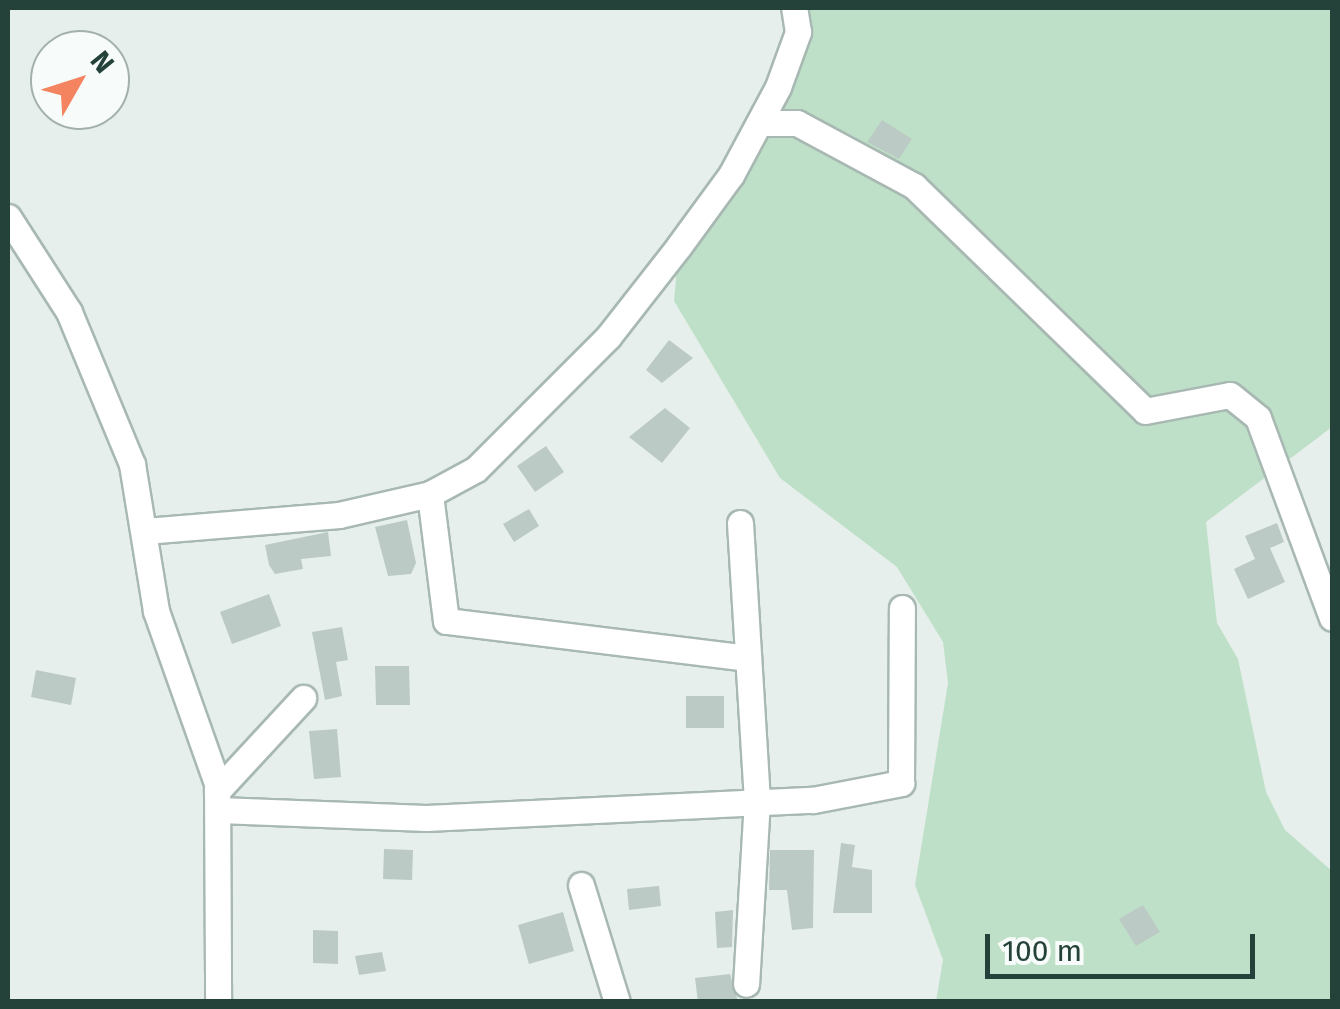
<!DOCTYPE html>
<style>
body{margin:0}
#map{position:relative;width:1340px;height:1009px;overflow:hidden;background:#e6efeb;font-family:"Fira Sans",sans-serif}
div>[style]{position:absolute}
[style*='--x']{left:calc(var(--x)*1px);top:calc(var(--y)*1px);width:calc(var(--w)*1px);rotate:calc(var(--a)*1deg)}
.green>*{inset:0;background:#bfe0c8}
.building>*{inset:0;background:#bbcac4}
.roads{filter:drop-shadow(2px 0 #a8b8b2) drop-shadow(-2px 0 #a8b8b2) drop-shadow(0 2px #a8b8b2) drop-shadow(0 -2px #a8b8b2)}
.minor>*{height:25px;margin:-12.5px;padding:0 12.5px;transform-origin:12.5px;border-radius:12.5px;background:#fff}
span{translate:-50% -50%;white-space:nowrap;text-align:center;line-height:1.15;-webkit-text-stroke:8px #f7fbf9;paint-order:stroke}
.frame{position:absolute;inset:0;border:10px solid #24423a;pointer-events:none}
.north{position:absolute;left:30px;top:30px;width:100px;height:100px;box-sizing:border-box;background:#f7fbf9;border:2px solid #a3b1ad;border-radius:50%;rotate:51deg;font-size:28px;font-weight:700;line-height:40px;text-align:center;color:#24423a}
.north::after{content:'';display:block;margin:auto;width:35px;height:45px;background:#f4845f;clip-path:polygon(50% 0,100% 100%,50% 72%,0 100%)}
.scale{position:absolute;left:985px;top:934px;width:270px;height:45px;box-sizing:border-box;border:5px solid #24423a;border-top:0;padding-left:12px;font-size:30px;line-height:35px;white-space:nowrap;color:#24423a;-webkit-text-stroke:8px #f7fbf9;paint-order:stroke}
</style>
<div id="map">
<div class="green">
<i style="clip-path:polygon(794px 8px,1332px 8px,1332px 427px,1206px 522px,1217px 623px,1238px 659px,1266px 792px,1285px 830px,1332px 871px,1332px 1001px,936px 1001px,943px 960px,915px 885px,948px 683px,943px 642px,897px 567px,780px 478px,674px 301px,679px 246px,778px 87px)"></i>
</div>
<div class="building">
<i style="clip-path:polygon(882px 120px,912px 139px,899px 159px,867px 142px)"></i>
<i style="clip-path:polygon(669px 340px,693px 358px,662px 383px,646px 370px)"></i>
<i style="clip-path:polygon(665px 408px,690px 428px,662px 463px,629px 437px)"></i>
<i style="clip-path:polygon(546px 446px,564px 472px,535px 492px,517px 466px)"></i>
<i style="clip-path:polygon(529px 509px,539px 526px,514px 542px,503px 524px)"></i>
<i style="clip-path:polygon(407px 520px,416px 563px,411px 574px,388px 576px,375px 527px)"></i>
<i style="clip-path:polygon(1277px 523px,1284px 542px,1270px 548px,1285px 582px,1248px 599px,1234px 569px,1255px 559px,1245px 536px)"></i>
<i style="clip-path:polygon(328px 532px,331px 556px,301px 559px,303px 569px,275px 574px,269px 565px,265px 545px)"></i>
<i style="clip-path:polygon(269px 594px,281px 626px,232px 644px,220px 612px)"></i>
<i style="clip-path:polygon(342px 627px,348px 660px,336px 662px,342px 696px,325px 700px,312px 632px)"></i>
<i style="clip-path:polygon(375px 666px,409px 666px,410px 705px,376px 705px)"></i>
<i style="clip-path:polygon(36px 670px,76px 678px,71px 705px,31px 697px)"></i>
<i style="clip-path:polygon(686px 696px,724px 696px,724px 728px,686px 728px)"></i>
<i style="clip-path:polygon(337px 729px,341px 777px,314px 779px,309px 731px)"></i>
<i style="clip-path:polygon(841px 843px,855px 845px,852px 867px,872px 870px,872px 913px,833px 913px)"></i>
<i style="clip-path:polygon(384px 849px,413px 850px,412px 880px,383px 879px)"></i>
<i style="clip-path:polygon(770px 850px,814px 850px,813px 928px,792px 930px,787px 890px,769px 890px)"></i>
<i style="clip-path:polygon(659px 886px,661px 906px,629px 910px,627px 889px)"></i>
<i style="clip-path:polygon(1143px 905px,1160px 932px,1136px 946px,1119px 919px)"></i>
<i style="clip-path:polygon(733px 910px,732px 947px,717px 948px,715px 912px)"></i>
<i style="clip-path:polygon(563px 912px,574px 951px,529px 964px,518px 925px)"></i>
<i style="clip-path:polygon(313px 930px,338px 931px,338px 964px,313px 963px)"></i>
<i style="clip-path:polygon(382px 952px,386px 971px,359px 975px,355px 956px)"></i>
<i style="clip-path:polygon(730px 974px,738px 1002px,698px 1002px,695px 978px)"></i>
</div>
<div class="roads">
<div class="minor">
<i style="--x:759;--y:123;--w:38;--a:0"></i>
<i style="--x:797;--y:123;--w:133;--a:28.3"></i>
<i style="--x:914;--y:186;--w:322;--a:44.2"></i>
<i style="--x:1145;--y:411;--w:86;--a:-10.7"></i>
<i style="--x:1230;--y:395;--w:36;--a:39"></i>
<i style="--x:1258;--y:418;--w:213;--a:69.7"></i>
<i style="--x:8;--y:217;--w:113;--a:57.3"></i>
<i style="--x:69;--y:312;--w:165;--a:67.5"></i>
<i style="--x:132;--y:464;--w:149;--a:80.7"></i>
<i style="--x:156;--y:611;--w:182;--a:70.5"></i>
<i style="--x:217;--y:783;--w:219;--a:89.7"></i>
<i style="--x:740;--y:523;--w:278;--a:86.5"></i>
<i style="--x:757;--y:800;--w:184;--a:93.4"></i>
<i style="--x:145;--y:531;--w:195;--a:-4.7"></i>
<i style="--x:339;--y:515;--w:93;--a:-13"></i>
<i style="--x:748;--y:658;--w:304;--a:-173"></i>
<i style="--x:446;--y:621;--w:128;--a:-97.2"></i>
<i style="--x:430;--y:494;--w:52;--a:-28.5"></i>
<i style="--x:476;--y:469;--w:187;--a:-45"></i>
<i style="--x:608;--y:337;--w:115;--a:-52"></i>
<i style="--x:679;--y:246;--w:88;--a:-53.8"></i>
<i style="--x:731;--y:175;--w:100;--a:-61.9"></i>
<i style="--x:778;--y:87;--w:59;--a:-70"></i>
<i style="--x:798;--y:32;--w:24;--a:-99"></i>
<i style="--x:217;--y:791;--w:127;--a:-47.2"></i>
<i style="--x:219;--y:810;--w:207;--a:2.2"></i>
<i style="--x:426;--y:818;--w:387;--a:-2.7"></i>
<i style="--x:813;--y:800;--w:90;--a:-10.9"></i>
<i style="--x:901;--y:783;--w:175;--a:-89.7"></i>
<i style="--x:581;--y:885;--w:122;--a:72.9"></i>
</div>
</div>
<div class="frame"></div>
<div class="north">N</div>
<div class="scale">100 m</div>
</div>
